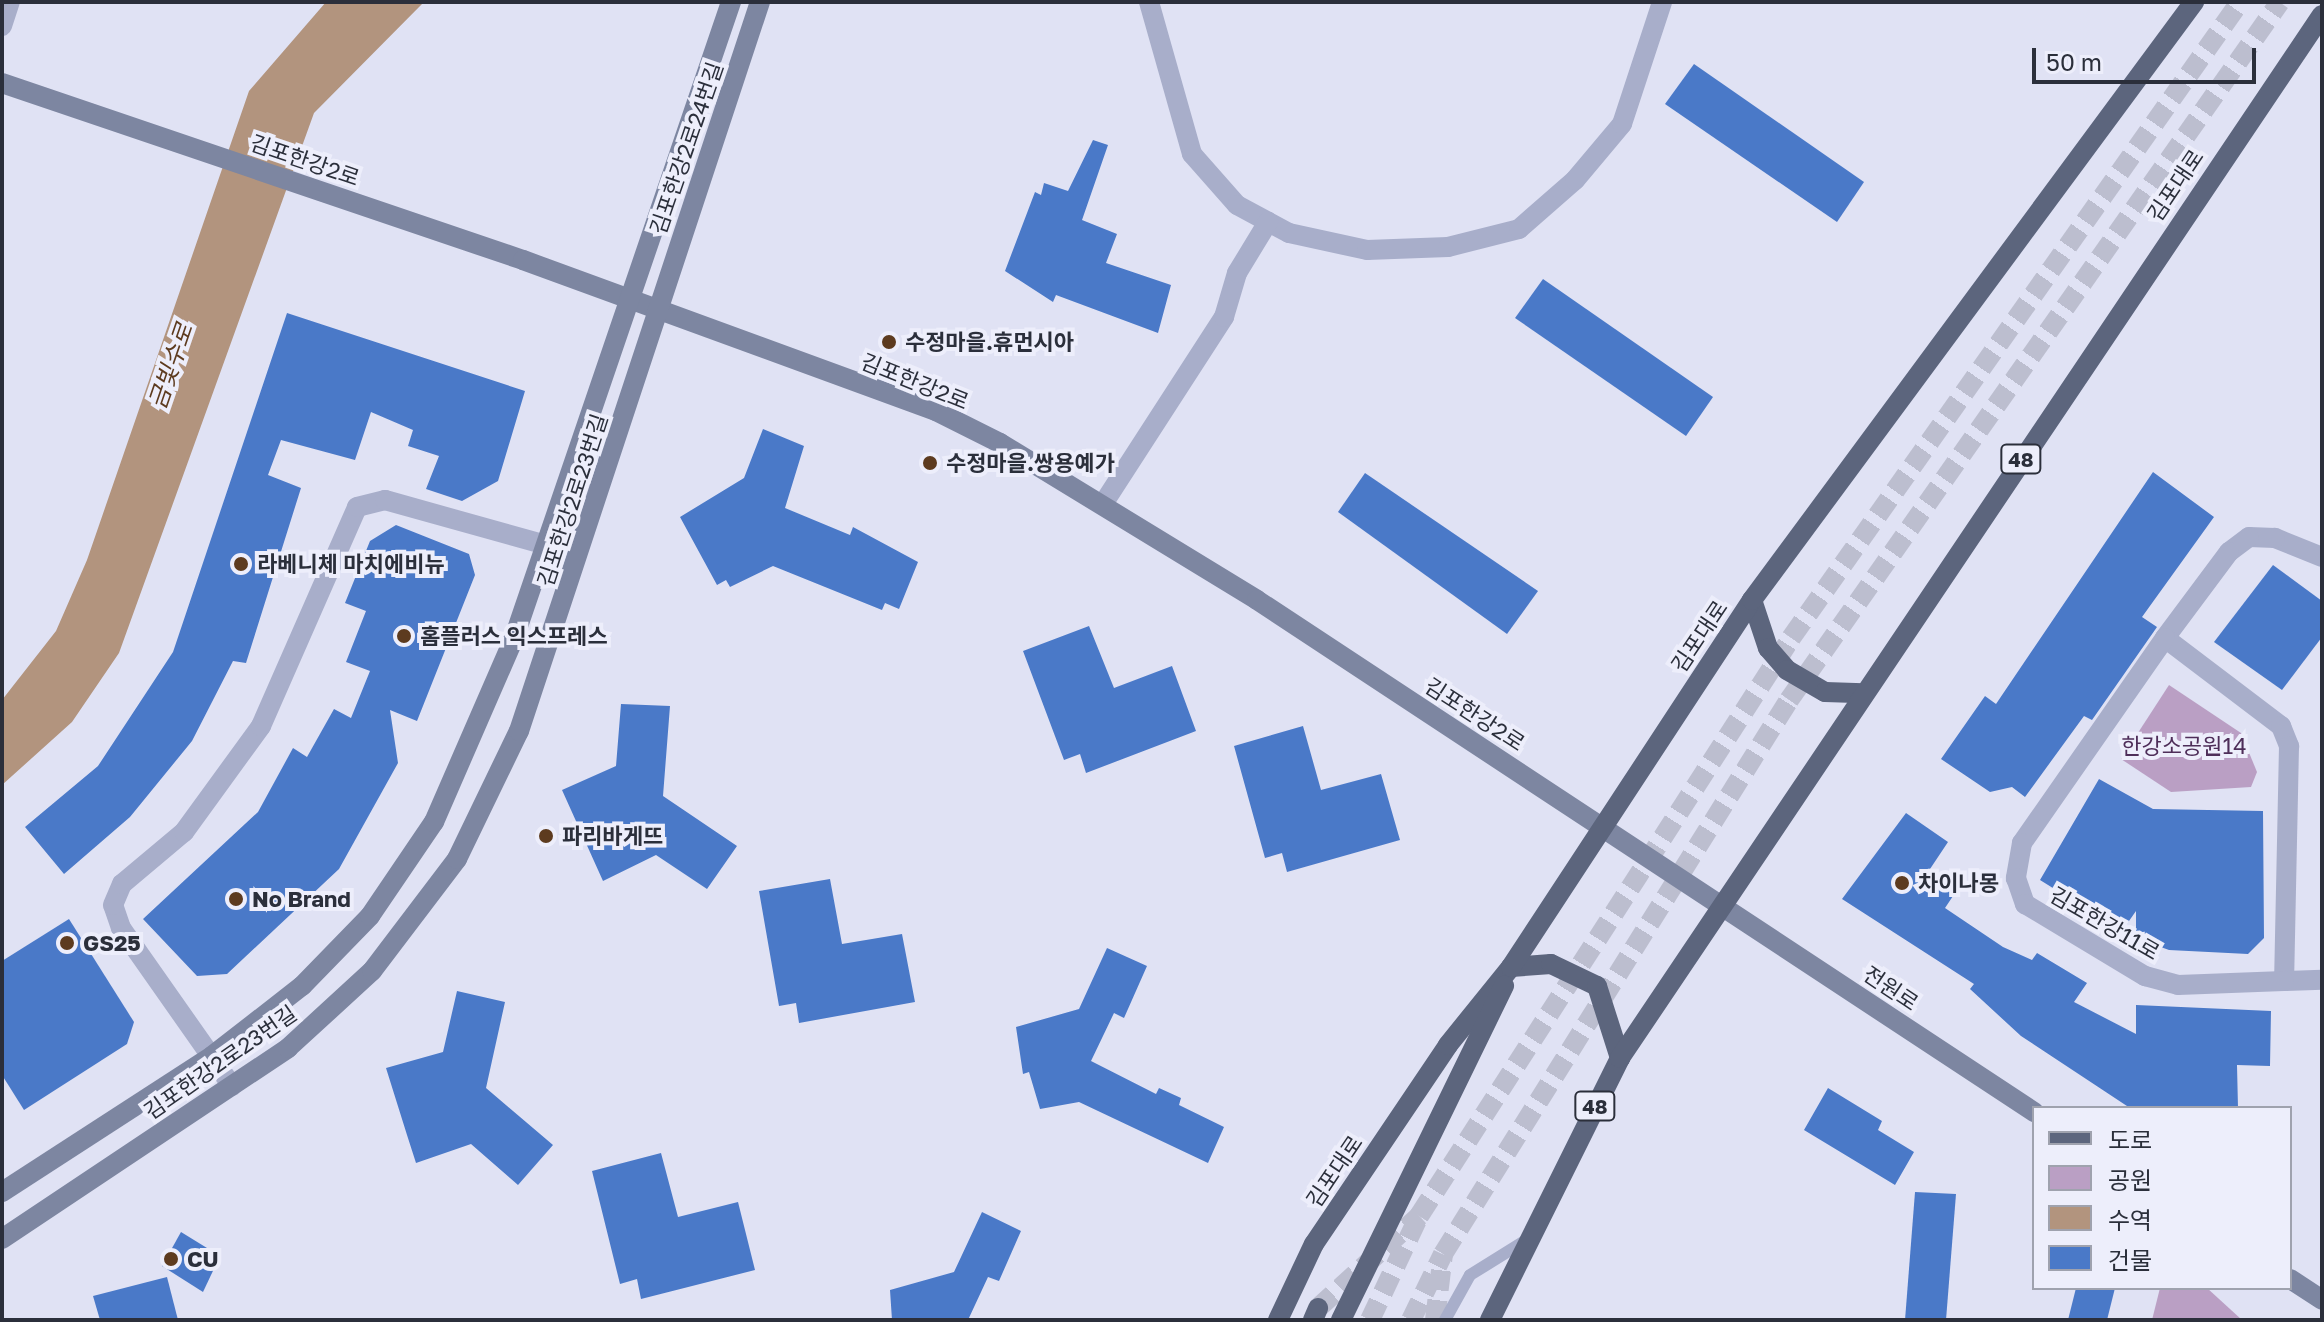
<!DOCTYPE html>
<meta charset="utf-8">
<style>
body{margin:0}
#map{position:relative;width:2324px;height:1322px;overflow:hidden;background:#e0e2f4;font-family:"Golos Text","Noto Sans KR",sans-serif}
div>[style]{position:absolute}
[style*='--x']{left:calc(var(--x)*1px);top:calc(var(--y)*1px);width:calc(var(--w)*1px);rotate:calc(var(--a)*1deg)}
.green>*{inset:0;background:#ba9fc4}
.water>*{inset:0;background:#b2947e}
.building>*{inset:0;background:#4a79c8}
.secondary-tunnel>*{height:20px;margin-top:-10px;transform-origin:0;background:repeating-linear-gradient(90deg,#bcbecf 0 20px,transparent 0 30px)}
.primary-tunnel>*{height:20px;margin-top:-10px;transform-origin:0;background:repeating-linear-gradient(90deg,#bcbecf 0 20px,transparent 0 30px)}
.lane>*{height:12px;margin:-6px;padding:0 6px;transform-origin:6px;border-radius:6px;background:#a8aeca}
.street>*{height:20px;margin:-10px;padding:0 10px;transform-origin:10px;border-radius:10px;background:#a8aeca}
.secondary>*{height:20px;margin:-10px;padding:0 10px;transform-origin:10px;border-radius:10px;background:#7d86a1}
.primary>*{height:20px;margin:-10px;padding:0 10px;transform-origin:10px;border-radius:10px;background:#5c657d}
.dots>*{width:22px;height:22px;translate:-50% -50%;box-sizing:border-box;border:4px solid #edeefb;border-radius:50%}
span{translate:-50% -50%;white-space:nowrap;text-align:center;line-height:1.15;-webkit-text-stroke:8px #edeefb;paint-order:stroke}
.shield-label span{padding:2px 6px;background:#edeefb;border:2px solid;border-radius:6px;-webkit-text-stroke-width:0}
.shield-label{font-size:20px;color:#2b2f3b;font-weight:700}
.street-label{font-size:22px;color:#2b2f3b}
.poi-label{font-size:22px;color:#2b2f3b;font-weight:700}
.left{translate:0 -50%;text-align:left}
.park-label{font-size:22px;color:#4e2e59}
.water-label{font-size:24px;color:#5d3b1f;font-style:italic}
.frame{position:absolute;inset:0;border:4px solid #2b2f3b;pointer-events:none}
.legend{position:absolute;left:2032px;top:1106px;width:260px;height:184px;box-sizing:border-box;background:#edeefb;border:2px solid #9fa2ae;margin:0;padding:10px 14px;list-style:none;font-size:24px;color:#2b2f3b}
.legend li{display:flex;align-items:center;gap:16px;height:40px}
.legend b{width:40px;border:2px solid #9fa2ae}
.scale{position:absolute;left:2032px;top:48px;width:224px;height:36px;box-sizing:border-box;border:4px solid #2b2f3b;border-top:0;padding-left:10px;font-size:24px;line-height:28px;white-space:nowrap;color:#2b2f3b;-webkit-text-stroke:6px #edeefb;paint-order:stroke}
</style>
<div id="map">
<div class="green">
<i style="clip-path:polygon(2169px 685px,2241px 733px,2257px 772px,2251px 787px,2171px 792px,2121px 759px)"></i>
<i style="clip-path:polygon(2160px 1288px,2207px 1288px,2242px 1320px,2152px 1320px)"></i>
</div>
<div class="water">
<i style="clip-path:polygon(326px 2px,424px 2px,314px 113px,119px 653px,72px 722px,2px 785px,2px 700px,56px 631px,87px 560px,249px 91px)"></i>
</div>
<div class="building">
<i style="clip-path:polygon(1694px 64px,1864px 182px,1837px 222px,1665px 104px)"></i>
<i style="clip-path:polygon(1093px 140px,1108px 145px,1082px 220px,1117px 234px,1106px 263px,1171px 285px,1158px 333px,1056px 295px,1053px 302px,1005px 271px,1035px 192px,1041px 195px,1044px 183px,1068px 191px)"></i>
<i style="clip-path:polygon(1543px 279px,1713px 397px,1686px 436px,1515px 318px)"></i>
<i style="clip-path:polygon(287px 313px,525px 391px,498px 481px,462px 501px,426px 489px,439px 456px,408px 446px,413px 430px,371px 412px,355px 460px,281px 440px,268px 475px,301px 488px,246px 663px,233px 661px,192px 741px,130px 817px,64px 874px,25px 827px,98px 766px,173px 652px)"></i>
<i style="clip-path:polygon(763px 429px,804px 446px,785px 508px,850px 535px,853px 527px,918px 562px,899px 609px,885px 603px,882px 610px,773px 566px,730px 587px,726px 580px,717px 585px,680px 517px,744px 478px)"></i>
<i style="clip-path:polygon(2153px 472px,2214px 517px,2142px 617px,2157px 627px,2092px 720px,2084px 716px,2025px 797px,2012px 787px,1990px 792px,1941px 759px,1985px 696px,1996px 704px)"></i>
<i style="clip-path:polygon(1365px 473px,1538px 591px,1507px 634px,1338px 512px)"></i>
<i style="clip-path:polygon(396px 525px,469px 554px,475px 575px,417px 721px,390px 710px,398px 763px,339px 869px,227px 974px,197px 976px,143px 919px,258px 812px,293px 748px,307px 757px,334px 709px,351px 718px,370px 671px,346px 662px,366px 611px,345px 603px,370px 541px)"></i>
<i style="clip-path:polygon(2273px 565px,2322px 601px,2322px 637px,2282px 690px,2214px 642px)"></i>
<i style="clip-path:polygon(1089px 626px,1114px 688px,1172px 666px,1196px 731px,1086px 773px,1080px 754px,1064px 760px,1023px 651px)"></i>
<i style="clip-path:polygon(621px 704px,670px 706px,663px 796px,737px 846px,707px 889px,656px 855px,603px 881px,562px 790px,616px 766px)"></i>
<i style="clip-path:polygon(1303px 726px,1321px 790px,1381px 774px,1400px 840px,1287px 872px,1282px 853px,1265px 858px,1234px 746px)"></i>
<i style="clip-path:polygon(2099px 779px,2153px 809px,2263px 811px,2264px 938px,2248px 954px,2169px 950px,2136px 938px,2136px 911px,2122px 931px,2040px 880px)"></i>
<i style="clip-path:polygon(1906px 813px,1948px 842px,1930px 869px,1959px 887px,1945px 908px,2003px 947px,2032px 960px,2037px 953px,2087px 983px,2074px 1002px,2136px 1034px,2136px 1005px,2271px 1011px,2270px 1066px,2237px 1065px,2238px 1108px,2130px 1108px,2021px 1036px,1970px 989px,1974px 984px,1842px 899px)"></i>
<i style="clip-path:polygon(830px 879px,842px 944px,902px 934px,915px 1002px,799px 1023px,796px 1003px,779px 1006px,759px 891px)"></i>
<i style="clip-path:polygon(69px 919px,134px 1022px,127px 1044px,24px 1110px,2px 1075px,2px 961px)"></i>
<i style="clip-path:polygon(1107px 948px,1147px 966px,1124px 1018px,1114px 1013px,1091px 1061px,1156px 1094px,1159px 1088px,1181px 1098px,1179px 1105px,1224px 1127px,1208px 1163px,1079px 1102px,1040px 1109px,1029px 1072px,1023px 1074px,1016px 1027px,1079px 1009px)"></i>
<i style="clip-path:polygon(457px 991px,505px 1002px,486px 1088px,553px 1145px,518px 1185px,471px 1144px,416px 1163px,407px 1135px,386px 1068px,443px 1052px)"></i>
<i style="clip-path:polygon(1828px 1088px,1882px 1121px,1878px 1130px,1914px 1152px,1895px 1185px,1804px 1130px)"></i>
<i style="clip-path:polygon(661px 1153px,678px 1217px,738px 1202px,755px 1270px,641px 1299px,637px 1279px,620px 1284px,592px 1171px)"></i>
<i style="clip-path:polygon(1915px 1192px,1956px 1194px,1946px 1320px,1905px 1320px)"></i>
<i style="clip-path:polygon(982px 1212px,1021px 1231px,999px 1281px,988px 1277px,968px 1320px,892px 1320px,890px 1290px,954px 1272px)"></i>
<i style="clip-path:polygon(181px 1232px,220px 1256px,203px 1292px,162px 1266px)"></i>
<i style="clip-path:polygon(167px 1277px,178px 1320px,100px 1320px,93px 1296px)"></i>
<i style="clip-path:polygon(2076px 1288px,2115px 1288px,2107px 1320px,2068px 1320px)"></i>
</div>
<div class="secondary-tunnel">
<i style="--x:1370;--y:1320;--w:115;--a:-64.8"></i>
<i style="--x:1411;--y:1320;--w:73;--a:-64.1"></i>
</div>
<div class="primary-tunnel">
<i style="--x:1318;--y:1308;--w:137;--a:-42.3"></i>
<i style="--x:1419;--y:1216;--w:687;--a:-57.23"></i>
<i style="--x:1791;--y:638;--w:779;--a:-54.78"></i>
<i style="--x:1435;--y:1320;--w:66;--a:-83.1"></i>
<i style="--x:1443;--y:1254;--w:653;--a:-58.01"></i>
<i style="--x:1789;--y:700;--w:853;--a:-54.88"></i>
</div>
<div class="lane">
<i style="--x:1445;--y:1320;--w:51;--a:-60.9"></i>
<i style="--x:1470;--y:1275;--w:68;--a:-31.8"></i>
</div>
<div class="street">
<i style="--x:1149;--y:2;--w:158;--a:74.2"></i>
<i style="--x:1192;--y:154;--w:68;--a:48.6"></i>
<i style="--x:1237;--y:205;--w:59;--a:28.3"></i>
<i style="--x:1289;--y:233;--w:80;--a:12.3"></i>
<i style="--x:1367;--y:250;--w:81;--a:-2.1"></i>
<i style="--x:1448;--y:247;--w:73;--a:-14.2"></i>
<i style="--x:1519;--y:229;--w:74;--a:-41.2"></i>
<i style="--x:1575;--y:180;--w:73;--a:-50"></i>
<i style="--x:1622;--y:124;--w:128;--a:-71.8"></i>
<i style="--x:2;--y:26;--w:25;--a:-72"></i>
<i style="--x:1103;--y:504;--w:223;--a:-57.1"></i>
<i style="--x:1224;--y:317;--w:46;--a:-73.5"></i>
<i style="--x:1237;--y:273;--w:60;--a:-58.7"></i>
<i style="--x:2322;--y:557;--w:51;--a:-158"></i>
<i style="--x:2275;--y:538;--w:26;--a:-178"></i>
<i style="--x:2249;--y:537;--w:25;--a:143"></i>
<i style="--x:2229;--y:552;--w:107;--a:126.7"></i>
<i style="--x:2165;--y:638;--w:146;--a:37.2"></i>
<i style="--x:2281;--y:726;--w:22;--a:68"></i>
<i style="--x:2289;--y:746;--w:235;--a:91.2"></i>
<i style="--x:2284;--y:981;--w:38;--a:-2"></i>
<i style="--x:2165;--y:638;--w:250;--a:124.9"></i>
<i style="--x:2022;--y:843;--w:36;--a:100"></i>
<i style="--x:2016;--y:878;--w:28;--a:71"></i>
<i style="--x:2025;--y:904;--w:140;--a:31"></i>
<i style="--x:2145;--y:976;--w:34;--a:15"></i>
<i style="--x:2178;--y:985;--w:106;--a:-2.2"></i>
<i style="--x:232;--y:1086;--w:193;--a:-125.1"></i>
<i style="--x:121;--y:928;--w:24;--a:-109"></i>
<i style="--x:113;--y:905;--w:23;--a:-67"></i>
<i style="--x:122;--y:884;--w:81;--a:-40"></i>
<i style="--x:184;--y:832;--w:131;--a:-54"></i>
<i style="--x:261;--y:726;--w:239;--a:-66.3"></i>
<i style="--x:357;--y:507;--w:29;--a:-14"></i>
<i style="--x:385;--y:500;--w:167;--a:15.6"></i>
</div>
<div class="secondary">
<i style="--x:2;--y:83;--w:550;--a:18.76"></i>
<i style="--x:523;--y:260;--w:440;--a:20.1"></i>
<i style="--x:936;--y:411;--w:72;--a:26.6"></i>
<i style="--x:1000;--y:443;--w:301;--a:31.4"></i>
<i style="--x:1257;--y:600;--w:931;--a:33.38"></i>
<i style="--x:2;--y:1192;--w:250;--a:-32.9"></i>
<i style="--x:212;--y:1056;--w:114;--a:-37.9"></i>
<i style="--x:302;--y:986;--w:98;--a:-45.8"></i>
<i style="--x:370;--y:916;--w:114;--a:-55.8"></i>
<i style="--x:434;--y:822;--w:201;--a:-66.5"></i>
<i style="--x:514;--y:638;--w:672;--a:-71.16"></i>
<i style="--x:2;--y:1239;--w:344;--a:-33.7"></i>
<i style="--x:288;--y:1048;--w:114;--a:-42.5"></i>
<i style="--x:372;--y:971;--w:141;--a:-52.8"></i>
<i style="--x:457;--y:859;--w:142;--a:-64.2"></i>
<i style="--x:519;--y:731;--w:768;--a:-71.71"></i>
<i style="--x:2290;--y:1279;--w:38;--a:33"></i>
</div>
<div class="primary">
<i style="--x:1752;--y:600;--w:51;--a:71.6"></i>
<i style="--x:1768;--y:648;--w:29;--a:49"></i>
<i style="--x:1787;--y:670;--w:44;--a:30.1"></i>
<i style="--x:1825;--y:692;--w:38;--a:2"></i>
<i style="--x:1511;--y:967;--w:40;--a:-4.3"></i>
<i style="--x:1551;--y:964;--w:51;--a:25.6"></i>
<i style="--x:1597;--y:986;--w:76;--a:72.3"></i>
<i style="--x:1278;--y:1320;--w:84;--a:-64.7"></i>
<i style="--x:1314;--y:1244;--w:240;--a:-56"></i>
<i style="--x:1448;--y:1045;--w:100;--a:-51.1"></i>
<i style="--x:1511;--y:967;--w:439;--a:-56.7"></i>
<i style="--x:1752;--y:600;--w:744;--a:-53.53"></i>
<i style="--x:1313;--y:1320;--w:13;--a:-67"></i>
<i style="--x:1341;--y:1320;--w:372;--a:-64"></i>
<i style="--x:1490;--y:1320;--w:292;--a:-63.6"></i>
<i style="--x:1620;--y:1058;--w:1257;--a:-56.06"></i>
</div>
<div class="dots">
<i style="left:889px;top:342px;background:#5d3b1f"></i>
<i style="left:930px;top:463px;background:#5d3b1f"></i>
<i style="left:241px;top:564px;background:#5d3b1f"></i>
<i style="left:404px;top:636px;background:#5d3b1f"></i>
<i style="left:546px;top:836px;background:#5d3b1f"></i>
<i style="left:1902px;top:883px;background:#5d3b1f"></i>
<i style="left:236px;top:899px;background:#5d3b1f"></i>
<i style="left:67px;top:943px;background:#5d3b1f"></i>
<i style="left:171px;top:1259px;background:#5d3b1f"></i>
</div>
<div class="shield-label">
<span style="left:2021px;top:459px">48</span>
<span style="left:1595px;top:1106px">48</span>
</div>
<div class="street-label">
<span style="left:686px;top:148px;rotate:-71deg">김포한강2로24번길</span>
<span style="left:305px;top:160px;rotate:19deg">김포한강2로</span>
<span style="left:2175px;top:185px;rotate:-56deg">김포대로</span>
<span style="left:915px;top:381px;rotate:22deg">김포한강2로</span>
<span style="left:572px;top:500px;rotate:-72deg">김포한강2로23번길</span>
<span style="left:1699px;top:636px;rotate:-56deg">김포대로</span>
<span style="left:1475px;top:714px;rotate:33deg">김포한강2로</span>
<span style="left:2105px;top:923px;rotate:30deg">김포한강11로</span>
<span style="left:1891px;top:988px;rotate:34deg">전원로</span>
<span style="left:220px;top:1062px;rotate:-35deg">김포한강2로23번길</span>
<span style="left:1334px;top:1171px;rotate:-56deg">김포대로</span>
</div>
<div class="poi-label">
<span class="left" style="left:905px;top:342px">수정마을.휴먼시아</span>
<span class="left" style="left:946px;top:463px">수정마을.쌍용예가</span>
<span class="left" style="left:257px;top:564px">라베니체 마치에비뉴</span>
<span class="left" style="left:420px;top:636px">홈플러스 익스프레스</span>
<span class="left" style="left:562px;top:836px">파리바게뜨</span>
<span class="left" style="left:1918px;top:883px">차이나몽</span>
<span class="left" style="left:252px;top:899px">No Brand</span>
<span class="left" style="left:83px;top:943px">GS25</span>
<span class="left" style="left:187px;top:1259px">CU</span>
</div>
<div class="park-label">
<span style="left:2184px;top:746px">한강소공원14</span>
</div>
<div class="water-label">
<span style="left:170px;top:366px;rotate:-71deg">금빛수로</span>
</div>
<div class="frame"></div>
<ul class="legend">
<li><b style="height:10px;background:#5c657d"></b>도로</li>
<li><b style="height:22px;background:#ba9fc4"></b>공원</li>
<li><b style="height:22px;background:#b2947e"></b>수역</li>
<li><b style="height:22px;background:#4a79c8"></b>건물</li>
</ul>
<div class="scale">50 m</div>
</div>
